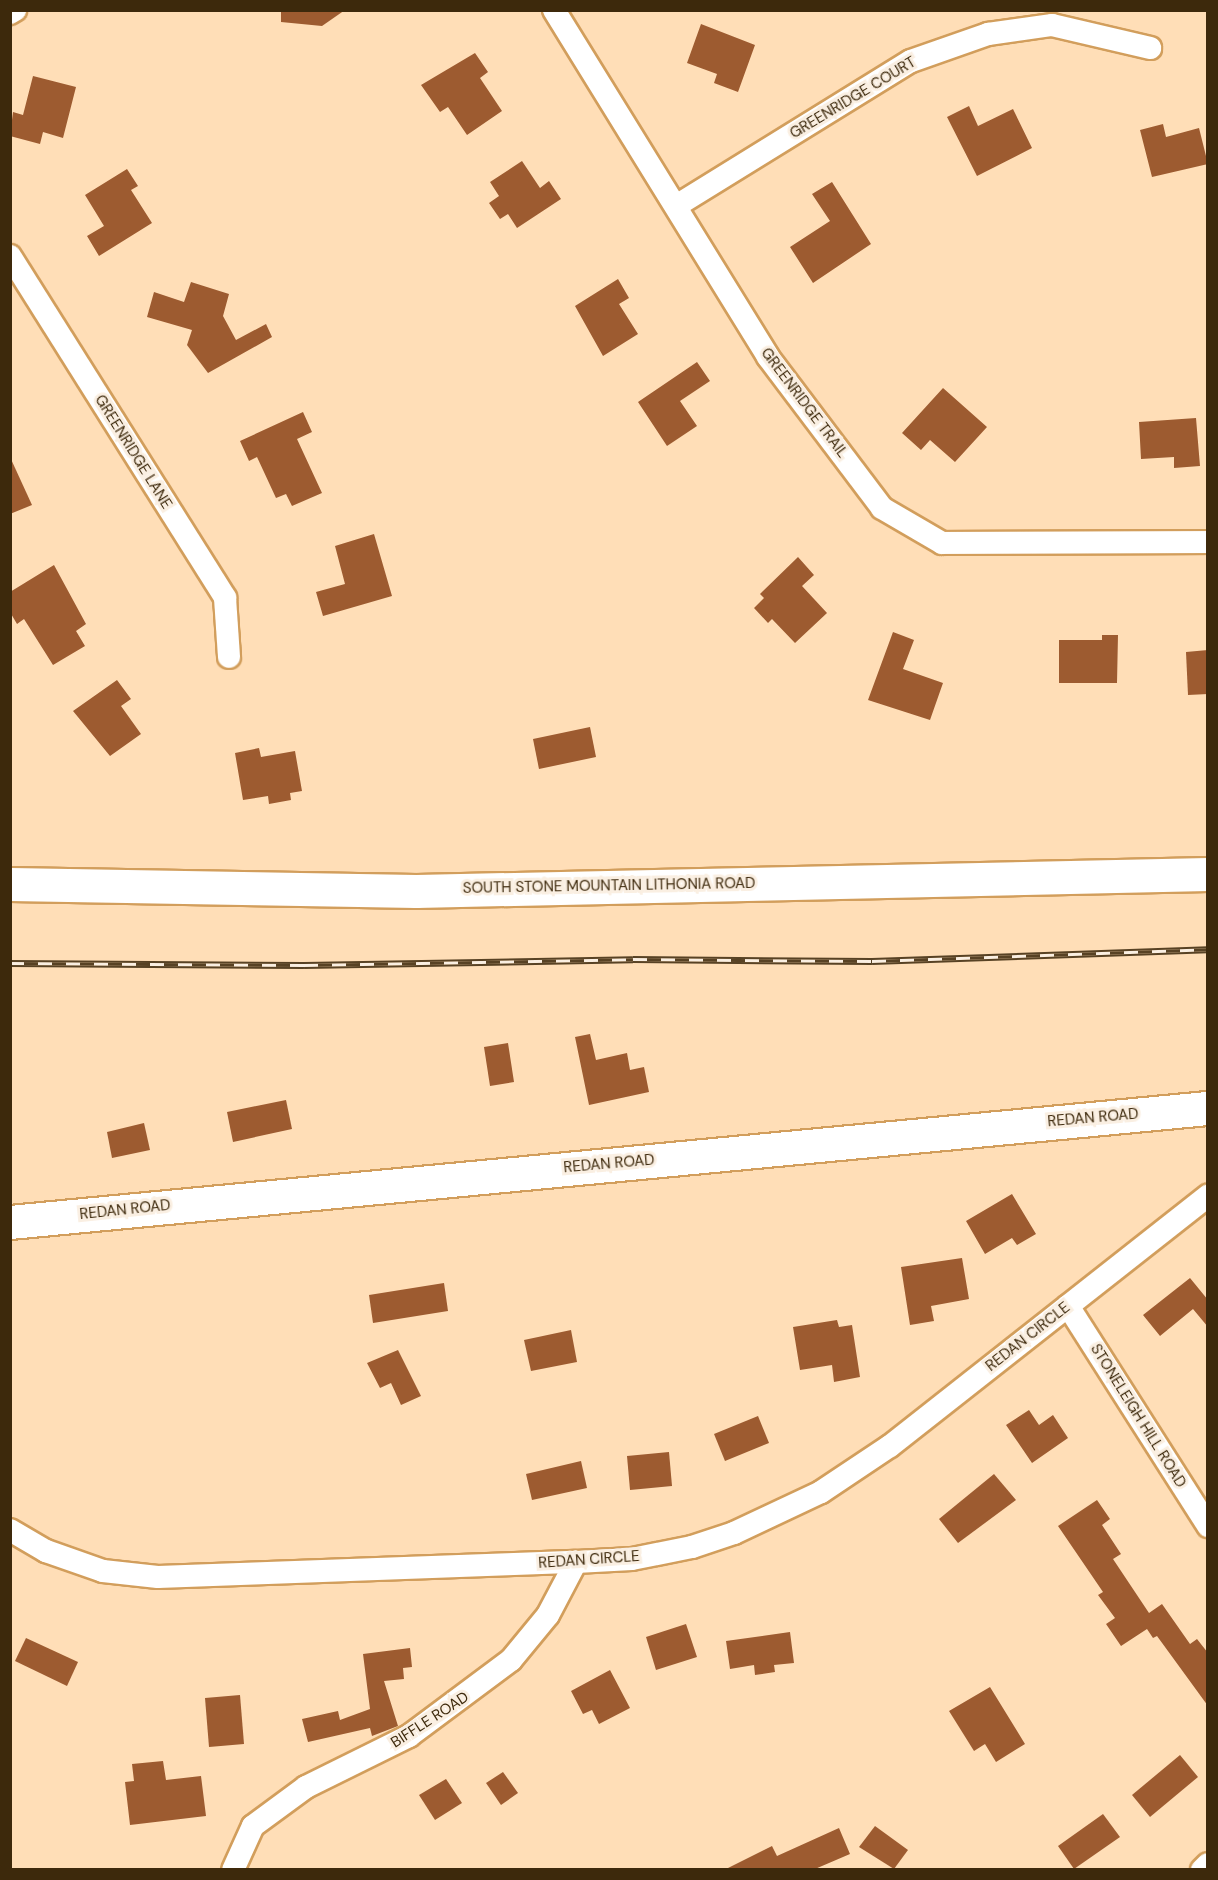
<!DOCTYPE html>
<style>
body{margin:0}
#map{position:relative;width:1218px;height:1880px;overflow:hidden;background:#ffdeb7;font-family:"DM Sans",sans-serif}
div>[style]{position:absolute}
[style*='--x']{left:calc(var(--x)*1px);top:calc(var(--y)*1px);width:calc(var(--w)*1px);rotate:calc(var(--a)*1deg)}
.building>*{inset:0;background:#9d5b30}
.roads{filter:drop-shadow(2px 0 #d29e5c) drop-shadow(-2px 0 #d29e5c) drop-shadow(0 2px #d29e5c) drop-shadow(0 -2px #d29e5c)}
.minor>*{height:22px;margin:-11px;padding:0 11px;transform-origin:11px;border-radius:11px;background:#fff}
.secondary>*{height:33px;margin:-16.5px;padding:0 16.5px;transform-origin:16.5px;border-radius:16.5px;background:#fff}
.rail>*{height:7px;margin-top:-3.5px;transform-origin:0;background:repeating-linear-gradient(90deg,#faefe2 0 14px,#584224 0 28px);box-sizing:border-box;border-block:2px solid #584224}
span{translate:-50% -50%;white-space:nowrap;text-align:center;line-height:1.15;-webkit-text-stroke:6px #faefe2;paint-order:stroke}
.street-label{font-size:15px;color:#3d290c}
.frame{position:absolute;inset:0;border:12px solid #3d290c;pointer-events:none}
</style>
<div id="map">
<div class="building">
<i style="clip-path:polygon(281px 10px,345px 10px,322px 26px,281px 22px)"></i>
<i style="clip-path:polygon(701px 24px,755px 45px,738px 92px,714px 83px,717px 74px,687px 63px)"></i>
<i style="clip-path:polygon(475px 53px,488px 72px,480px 78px,502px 111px,467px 135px,448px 107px,440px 112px,421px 85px)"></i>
<i style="clip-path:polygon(33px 76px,76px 87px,63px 138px,43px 132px,40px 144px,10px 136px,13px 112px,23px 115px)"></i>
<i style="clip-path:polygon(969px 106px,978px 126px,1013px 109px,1032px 148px,977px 176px,947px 117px)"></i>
<i style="clip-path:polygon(1163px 124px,1166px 137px,1199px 128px,1208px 164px,1152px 177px,1140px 130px)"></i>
<i style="clip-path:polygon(522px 161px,540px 188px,549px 181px,561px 199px,517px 228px,508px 214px,500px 219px,489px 203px,499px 196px,490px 182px)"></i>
<i style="clip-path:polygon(127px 169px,138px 186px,131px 190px,152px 223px,99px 256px,87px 236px,104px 226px,85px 195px)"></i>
<i style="clip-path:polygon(832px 182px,871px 244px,813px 283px,790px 247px,830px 221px,812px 194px)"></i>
<i style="clip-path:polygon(618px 279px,629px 298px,619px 304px,638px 334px,603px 356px,575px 306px)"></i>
<i style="clip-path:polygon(191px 282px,229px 294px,223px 316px,236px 340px,266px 324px,272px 337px,208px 373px,187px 345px,192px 330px,147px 317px,154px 292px,184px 302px)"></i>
<i style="clip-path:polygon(697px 362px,710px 381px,680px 401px,697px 426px,667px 446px,638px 402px)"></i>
<i style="clip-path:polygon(943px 388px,987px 427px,955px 462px,930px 440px,921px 450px,902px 433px)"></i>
<i style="clip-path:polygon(303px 412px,312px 432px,297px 439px,322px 493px,292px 506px,286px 494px,276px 498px,257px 457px,249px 461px,240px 441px)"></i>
<i style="clip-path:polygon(1196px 418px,1200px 466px,1174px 468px,1174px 457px,1141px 459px,1139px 422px)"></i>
<i style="clip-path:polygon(10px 457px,32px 505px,10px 514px)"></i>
<i style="clip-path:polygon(374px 534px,392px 596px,323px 616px,316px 592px,345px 584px,335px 546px)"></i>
<i style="clip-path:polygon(798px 557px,814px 575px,802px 586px,827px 613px,795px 643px,772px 619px,768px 623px,754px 608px,764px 598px,760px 594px)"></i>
<i style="clip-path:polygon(54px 565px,86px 624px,76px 631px,85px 646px,53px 665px,24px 619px,17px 624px,10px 612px,10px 592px)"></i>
<i style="clip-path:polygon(893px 632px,914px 640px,903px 669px,943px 683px,930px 720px,868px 700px)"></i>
<i style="clip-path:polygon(1102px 635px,1118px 635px,1117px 683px,1059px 683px,1059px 640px,1102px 640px)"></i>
<i style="clip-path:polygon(1208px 650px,1208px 694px,1188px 695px,1186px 652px)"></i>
<i style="clip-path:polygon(117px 680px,131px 699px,121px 706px,141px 734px,110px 756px,73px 711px)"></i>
<i style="clip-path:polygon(590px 727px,596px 757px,539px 769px,533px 739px)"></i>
<i style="clip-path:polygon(259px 748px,261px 757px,295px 751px,302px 791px,290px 793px,291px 800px,269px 804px,268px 796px,243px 800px,235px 753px)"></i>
<i style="clip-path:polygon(590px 1034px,596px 1060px,627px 1053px,630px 1070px,644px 1067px,649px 1092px,589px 1105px,575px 1037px)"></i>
<i style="clip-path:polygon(508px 1043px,514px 1082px,490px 1086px,484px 1047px)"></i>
<i style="clip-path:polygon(286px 1100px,292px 1129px,233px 1142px,227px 1112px)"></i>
<i style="clip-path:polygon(144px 1123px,150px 1150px,112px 1158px,107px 1132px)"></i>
<i style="clip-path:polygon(1012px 1194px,1036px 1234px,1017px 1245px,1012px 1238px,985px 1254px,966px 1221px)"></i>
<i style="clip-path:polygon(962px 1258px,969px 1299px,931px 1306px,934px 1321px,910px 1325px,901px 1267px)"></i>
<i style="clip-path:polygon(1190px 1278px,1208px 1300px,1208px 1327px,1193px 1309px,1160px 1336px,1143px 1315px)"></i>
<i style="clip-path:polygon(444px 1283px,448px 1311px,373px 1323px,369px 1295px)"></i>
<i style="clip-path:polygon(837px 1320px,839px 1327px,852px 1325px,860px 1377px,834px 1382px,832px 1365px,800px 1370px,793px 1327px)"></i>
<i style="clip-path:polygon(571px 1330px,577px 1362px,531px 1371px,524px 1340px)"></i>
<i style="clip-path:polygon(398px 1350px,421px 1396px,401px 1405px,391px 1383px,380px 1388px,367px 1363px)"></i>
<i style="clip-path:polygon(1029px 1410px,1039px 1425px,1053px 1415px,1068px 1438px,1032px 1463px,1006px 1425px)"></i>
<i style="clip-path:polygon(758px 1416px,769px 1443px,725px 1461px,714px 1434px)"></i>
<i style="clip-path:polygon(669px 1452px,672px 1486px,630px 1490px,627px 1456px)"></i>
<i style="clip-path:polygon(581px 1461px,587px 1488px,532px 1500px,526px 1474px)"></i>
<i style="clip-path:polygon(994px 1474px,1016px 1500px,958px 1543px,939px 1519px)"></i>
<i style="clip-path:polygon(1097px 1500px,1110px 1519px,1102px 1525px,1121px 1554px,1113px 1559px,1149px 1613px,1162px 1604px,1190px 1644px,1197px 1639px,1208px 1653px,1208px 1706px,1157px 1636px,1153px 1638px,1147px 1629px,1121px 1646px,1106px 1624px,1115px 1618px,1098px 1595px,1103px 1592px,1058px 1526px)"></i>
<i style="clip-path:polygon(686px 1624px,697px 1657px,656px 1670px,646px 1637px)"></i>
<i style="clip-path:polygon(790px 1632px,794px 1663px,774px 1665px,775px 1672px,755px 1675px,754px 1665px,730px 1669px,726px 1641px)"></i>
<i style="clip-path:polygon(26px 1638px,78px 1662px,67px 1686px,15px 1661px)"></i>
<i style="clip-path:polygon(410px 1648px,412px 1667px,403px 1668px,404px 1679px,384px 1681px,398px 1726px,372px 1736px,370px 1728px,308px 1742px,302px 1719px,338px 1711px,340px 1720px,370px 1709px,363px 1654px)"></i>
<i style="clip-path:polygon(610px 1670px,630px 1708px,599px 1724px,592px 1710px,583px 1714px,571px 1691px)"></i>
<i style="clip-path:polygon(990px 1687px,1025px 1744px,996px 1762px,985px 1744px,974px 1751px,949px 1711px)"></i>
<i style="clip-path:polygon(240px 1695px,244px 1744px,209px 1747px,205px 1698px)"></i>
<i style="clip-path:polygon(1180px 1755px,1198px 1777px,1150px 1817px,1132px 1795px)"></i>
<i style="clip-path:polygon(163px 1761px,166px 1780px,201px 1776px,206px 1816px,130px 1825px,125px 1782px,134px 1781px,132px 1764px)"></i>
<i style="clip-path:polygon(503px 1772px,518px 1793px,501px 1805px,486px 1783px)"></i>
<i style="clip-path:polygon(446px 1779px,462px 1803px,435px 1820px,419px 1795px)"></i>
<i style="clip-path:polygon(1103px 1814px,1120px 1837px,1074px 1869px,1058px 1846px)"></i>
<i style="clip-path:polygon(875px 1826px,908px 1850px,894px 1869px,859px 1847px)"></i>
<i style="clip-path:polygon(839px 1828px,850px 1854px,815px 1869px,726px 1869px,772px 1846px,777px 1856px)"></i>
</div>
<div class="roads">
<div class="minor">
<i style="--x:554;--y:10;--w:408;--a:58.3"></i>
<i style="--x:768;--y:357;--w:189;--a:52.9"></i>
<i style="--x:882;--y:508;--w:69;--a:30.3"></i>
<i style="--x:942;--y:543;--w:266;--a:-0.2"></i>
<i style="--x:10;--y:13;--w:6;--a:-31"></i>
<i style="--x:676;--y:206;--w:276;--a:-31.7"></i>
<i style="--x:911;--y:61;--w:82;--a:-19.3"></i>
<i style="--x:988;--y:34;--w:65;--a:-8"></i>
<i style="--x:1052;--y:25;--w:101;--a:13.2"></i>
<i style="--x:10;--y:256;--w:404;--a:57.8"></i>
<i style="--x:225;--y:598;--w:59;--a:86.1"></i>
<i style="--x:1068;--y:1306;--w:261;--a:57.5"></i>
<i style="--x:10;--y:1530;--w:42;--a:30.3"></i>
<i style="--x:46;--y:1551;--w:60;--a:19.3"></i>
<i style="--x:103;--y:1571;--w:55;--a:6.2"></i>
<i style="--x:158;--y:1577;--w:418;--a:-2.1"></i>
<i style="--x:576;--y:1562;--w:56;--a:-3.1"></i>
<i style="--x:632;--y:1559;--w:61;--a:-11.3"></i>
<i style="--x:692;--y:1547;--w:44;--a:-18.4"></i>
<i style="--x:734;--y:1533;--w:96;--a:-25.2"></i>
<i style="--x:821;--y:1492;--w:83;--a:-33.7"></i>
<i style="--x:890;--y:1446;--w:405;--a:-38.2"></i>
<i style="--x:233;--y:1870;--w:48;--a:-65.6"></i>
<i style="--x:253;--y:1826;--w:66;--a:-36.3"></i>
<i style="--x:306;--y:1787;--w:115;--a:-26.3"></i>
<i style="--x:409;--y:1736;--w:127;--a:-36.7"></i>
<i style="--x:511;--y:1660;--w:58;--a:-50.6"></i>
<i style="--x:548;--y:1615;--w:60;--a:-62.2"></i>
<i style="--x:1202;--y:1870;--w:8;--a:-45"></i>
</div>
<div class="secondary">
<i style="--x:10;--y:884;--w:406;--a:1"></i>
<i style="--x:416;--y:891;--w:792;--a:-1.23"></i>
<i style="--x:10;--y:1222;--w:1203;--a:-5.44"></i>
</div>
</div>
<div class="rail">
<i style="--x:10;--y:963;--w:294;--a:0.4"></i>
<i style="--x:304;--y:965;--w:329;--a:-1"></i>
<i style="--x:633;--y:959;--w:239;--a:0.5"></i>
<i style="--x:872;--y:961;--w:336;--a:-2"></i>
</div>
<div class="street-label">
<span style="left:853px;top:98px;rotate:-31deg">GREENRIDGE COURT</span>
<span style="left:804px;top:403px;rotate:53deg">GREENRIDGE TRAIL</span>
<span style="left:133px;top:452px;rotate:58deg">GREENRIDGE LANE</span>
<span style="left:609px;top:886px;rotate:-1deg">SOUTH STONE MOUNTAIN LITHONIA ROAD</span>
<span style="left:1093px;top:1118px;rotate:-5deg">REDAN ROAD</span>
<span style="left:609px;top:1164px;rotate:-5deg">REDAN ROAD</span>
<span style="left:125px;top:1210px;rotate:-6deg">REDAN ROAD</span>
<span style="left:1028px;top:1337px;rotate:-38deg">REDAN CIRCLE</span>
<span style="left:1138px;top:1416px;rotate:58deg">STONELEIGH HILL ROAD</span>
<span style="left:589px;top:1560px;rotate:-4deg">REDAN CIRCLE</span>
<span style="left:430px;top:1720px;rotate:-33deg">BIFFLE ROAD</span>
</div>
<div class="frame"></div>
</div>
